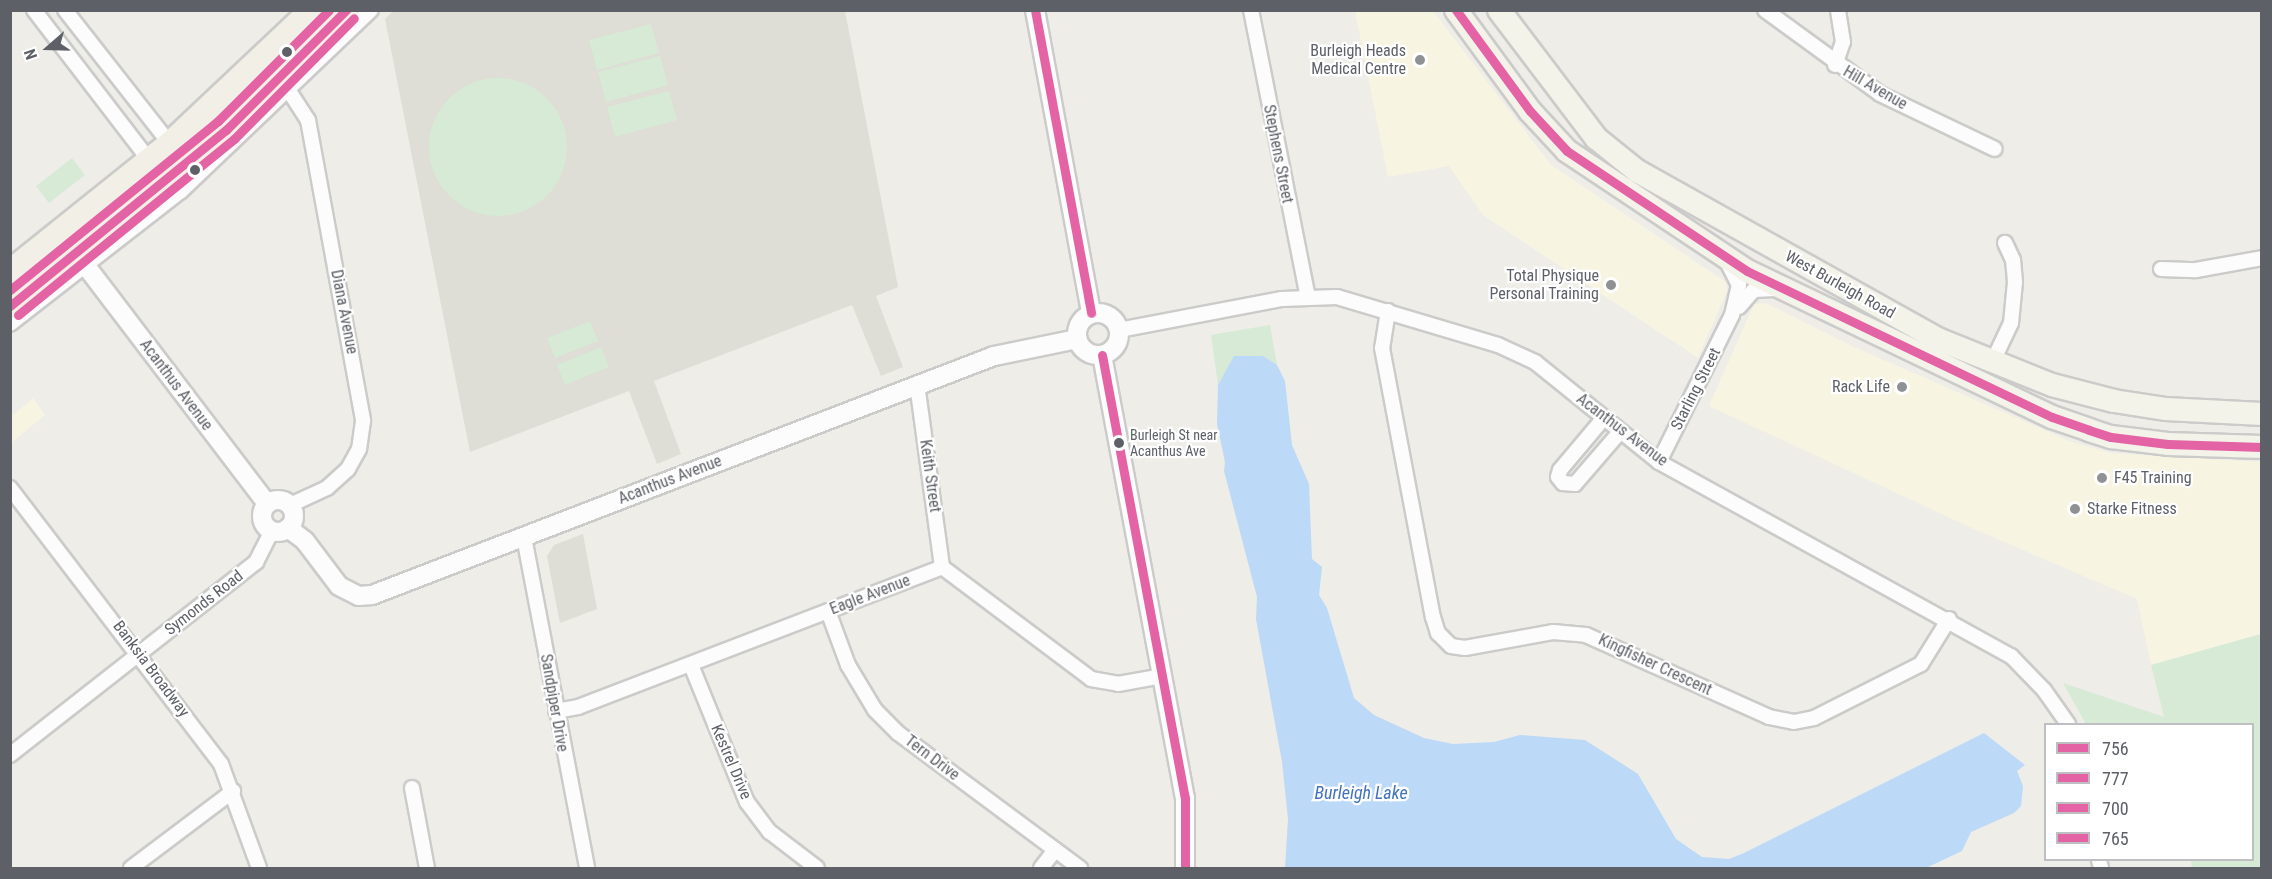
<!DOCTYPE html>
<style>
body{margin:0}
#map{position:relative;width:2272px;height:879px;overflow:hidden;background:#eeede8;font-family:"Roboto Condensed",sans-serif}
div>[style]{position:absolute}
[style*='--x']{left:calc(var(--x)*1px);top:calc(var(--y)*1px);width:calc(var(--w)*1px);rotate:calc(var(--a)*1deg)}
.commercial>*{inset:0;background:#f7f4e1}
.education>*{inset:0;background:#deddd6}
.green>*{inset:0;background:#d6ead5}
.round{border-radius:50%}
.water>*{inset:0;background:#bcd9f8}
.roads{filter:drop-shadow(2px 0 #cbcbca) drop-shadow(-2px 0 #cbcbca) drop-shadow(0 2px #cbcbca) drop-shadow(0 -2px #cbcbca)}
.minor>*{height:14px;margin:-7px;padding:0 7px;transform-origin:7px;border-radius:7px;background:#fcfcfc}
.tertiary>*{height:18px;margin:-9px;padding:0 9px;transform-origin:9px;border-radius:9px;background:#fcfcfc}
.tertiary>.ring{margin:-9px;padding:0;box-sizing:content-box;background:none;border:18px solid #fcfcfc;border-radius:50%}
.primary>*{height:22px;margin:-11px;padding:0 11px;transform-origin:11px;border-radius:11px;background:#f3f3e9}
.trunk>*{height:24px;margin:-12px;padding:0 12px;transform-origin:12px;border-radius:12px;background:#f2f0e6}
.bus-1>*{height:9px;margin:-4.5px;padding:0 4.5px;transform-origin:4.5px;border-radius:4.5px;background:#e463a4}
.bus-2>*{height:9px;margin:-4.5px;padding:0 4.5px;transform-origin:4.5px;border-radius:4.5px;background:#e463a4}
.bus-3>*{height:9px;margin:-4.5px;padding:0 4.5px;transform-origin:4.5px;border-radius:4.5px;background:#e463a4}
.bus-4>*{height:9px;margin:-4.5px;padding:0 4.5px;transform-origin:4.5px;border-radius:4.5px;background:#e463a4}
.dots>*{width:16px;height:16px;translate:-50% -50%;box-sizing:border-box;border:3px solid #fff;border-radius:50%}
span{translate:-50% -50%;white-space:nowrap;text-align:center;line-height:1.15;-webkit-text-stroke:4.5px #fff;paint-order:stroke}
.bus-label{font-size:14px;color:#5d6066}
.left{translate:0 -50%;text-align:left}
.poi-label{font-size:16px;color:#5d6066}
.right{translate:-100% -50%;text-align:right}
.street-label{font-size:16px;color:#5d6066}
.water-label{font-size:18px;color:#4273be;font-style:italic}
.frame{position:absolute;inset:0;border:12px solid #5d6066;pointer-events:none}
.legend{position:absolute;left:2044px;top:723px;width:210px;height:138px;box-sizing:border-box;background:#fff;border:2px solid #bebfc2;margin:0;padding:8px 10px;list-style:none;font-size:18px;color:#5d6066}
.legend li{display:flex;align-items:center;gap:12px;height:30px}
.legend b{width:30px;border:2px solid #bebfc2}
.north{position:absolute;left:18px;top:18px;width:60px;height:60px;-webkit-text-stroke:4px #fff;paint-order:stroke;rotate:250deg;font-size:16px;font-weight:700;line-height:24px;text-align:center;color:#5d6066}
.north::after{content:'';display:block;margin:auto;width:21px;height:27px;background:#5d6066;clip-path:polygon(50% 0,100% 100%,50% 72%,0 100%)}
</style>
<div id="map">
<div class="commercial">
<i style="clip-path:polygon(1355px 11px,1433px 11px,1551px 165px,1726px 282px,1727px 291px,1698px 358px,1483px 215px,1449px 166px,1388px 177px)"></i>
<i style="clip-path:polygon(1766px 303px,1852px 346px,2072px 442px,2111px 453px,2261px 462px,2261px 634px,2151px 665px,2137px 599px,1974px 529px,1709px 406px,1754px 304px)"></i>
<i style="clip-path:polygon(33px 398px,45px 415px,11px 443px,11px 412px,13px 415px)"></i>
</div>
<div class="education">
<i style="clip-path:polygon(394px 10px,845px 11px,898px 287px,876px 296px,903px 367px,881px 376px,852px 305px,654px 381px,681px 454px,657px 464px,629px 391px,470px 452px,385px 19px)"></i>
<i style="clip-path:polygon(583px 534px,597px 609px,560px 623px,547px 556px,554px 545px)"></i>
</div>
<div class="green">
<i style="clip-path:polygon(651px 24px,659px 53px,597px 70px,589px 40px)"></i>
<i style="clip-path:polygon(660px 56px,668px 85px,606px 102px,598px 72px)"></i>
<i class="round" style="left:429px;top:78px;width:138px;height:138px"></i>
<i style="clip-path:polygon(669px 91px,677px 120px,615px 137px,607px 107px)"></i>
<i style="clip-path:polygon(72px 158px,85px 175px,49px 203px,36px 186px)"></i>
<i style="clip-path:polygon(590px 321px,598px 341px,555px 358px,547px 338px)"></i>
<i style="clip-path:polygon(1270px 325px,1277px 365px,1263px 356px,1225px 373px,1218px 385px,1211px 335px)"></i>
<i style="clip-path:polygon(601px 347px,609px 367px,565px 385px,557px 365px)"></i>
<i style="clip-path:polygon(2261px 634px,2261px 868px,2192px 868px,2191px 860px,2252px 860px,2252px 724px,2086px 724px,2063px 683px,2164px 717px,2151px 665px)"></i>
</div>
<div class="water">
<i style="clip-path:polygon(1234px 356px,1263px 356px,1277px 365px,1285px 381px,1292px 445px,1309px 484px,1312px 559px,1322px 567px,1319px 595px,1327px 608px,1354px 698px,1374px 715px,1424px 738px,1453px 744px,1494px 742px,1520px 735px,1585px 740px,1638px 774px,1676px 839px,1702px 857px,1729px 859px,1744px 853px,1984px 733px,2025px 765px,2017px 771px,2023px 786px,2021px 806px,2014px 813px,1971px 832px,1962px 851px,1926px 868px,1285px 868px,1288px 819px,1282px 762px,1256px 619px,1257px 597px,1224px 471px,1225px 462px,1217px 424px,1218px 385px)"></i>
</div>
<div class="roads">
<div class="minor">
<i style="--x:34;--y:10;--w:190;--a:52.5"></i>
<i style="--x:65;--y:10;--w:170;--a:51.9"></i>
<i style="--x:1251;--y:10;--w:293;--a:78.8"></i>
<i style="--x:1765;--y:10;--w:142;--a:36.1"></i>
<i style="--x:1880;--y:94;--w:127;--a:25.6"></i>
<i style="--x:1835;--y:65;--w:24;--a:-71"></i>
<i style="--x:1843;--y:42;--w:32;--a:-99"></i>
<i style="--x:289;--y:91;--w:35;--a:57"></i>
<i style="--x:308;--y:120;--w:306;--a:79.6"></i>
<i style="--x:363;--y:421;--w:28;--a:98"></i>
<i style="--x:359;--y:449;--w:23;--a:119"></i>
<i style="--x:348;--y:469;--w:28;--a:138"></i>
<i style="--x:327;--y:488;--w:41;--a:155.3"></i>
<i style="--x:2161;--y:269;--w:35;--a:2"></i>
<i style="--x:2196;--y:270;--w:67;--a:-10.3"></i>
<i style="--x:1739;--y:307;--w:23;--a:-49"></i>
<i style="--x:1754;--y:290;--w:20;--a:-3"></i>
<i style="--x:1388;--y:311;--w:37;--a:99"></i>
<i style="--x:1382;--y:348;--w:274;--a:79.3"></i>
<i style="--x:1433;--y:617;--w:17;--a:73"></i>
<i style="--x:1438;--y:633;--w:18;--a:45"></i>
<i style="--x:1451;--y:646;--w:14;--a:8"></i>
<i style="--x:1465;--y:648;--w:89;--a:-10.3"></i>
<i style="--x:1553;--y:632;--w:33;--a:5"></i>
<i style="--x:1586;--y:635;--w:201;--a:24.1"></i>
<i style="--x:1769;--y:717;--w:25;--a:11"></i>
<i style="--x:1794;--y:722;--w:20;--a:-11"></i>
<i style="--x:1814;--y:718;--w:120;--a:-26.8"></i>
<i style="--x:1921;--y:664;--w:53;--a:-58.1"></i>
<i style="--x:10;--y:324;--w:217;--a:-37.9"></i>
<i style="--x:181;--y:191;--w:262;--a:-43.6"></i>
<i style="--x:1119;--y:330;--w:166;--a:-10.8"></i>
<i style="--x:1282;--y:299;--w:55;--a:-2.1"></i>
<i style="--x:1337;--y:297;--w:168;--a:16.6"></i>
<i style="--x:1498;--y:345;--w:41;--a:24.7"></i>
<i style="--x:1535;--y:362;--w:159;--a:38.9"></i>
<i style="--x:1659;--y:462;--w:402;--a:28.9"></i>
<i style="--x:2011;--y:656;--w:47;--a:45.9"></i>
<i style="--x:2044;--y:690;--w:42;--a:54.8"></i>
<i style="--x:1992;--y:363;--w:44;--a:-64.6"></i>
<i style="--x:2011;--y:323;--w:41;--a:-84.4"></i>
<i style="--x:2015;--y:282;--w:22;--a:-95"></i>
<i style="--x:2013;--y:260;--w:19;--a:-115"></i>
<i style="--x:917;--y:384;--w:185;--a:82.2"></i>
<i style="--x:1603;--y:419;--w:67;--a:130.1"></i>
<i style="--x:1560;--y:470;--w:7;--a:106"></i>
<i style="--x:1558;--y:477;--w:8;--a:50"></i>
<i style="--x:1563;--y:483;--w:12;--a:5"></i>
<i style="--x:1575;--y:484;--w:67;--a:-49.2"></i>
<i style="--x:1659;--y:462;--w:164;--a:-63.6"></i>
<i style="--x:1732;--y:315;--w:31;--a:-77"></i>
<i style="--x:1739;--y:285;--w:25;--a:-117"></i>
<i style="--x:10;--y:488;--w:347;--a:52.6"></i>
<i style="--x:221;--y:764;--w:111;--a:69.9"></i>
<i style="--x:524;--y:537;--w:337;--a:79.2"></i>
<i style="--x:828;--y:611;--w:58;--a:69.7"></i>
<i style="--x:848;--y:665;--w:52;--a:59"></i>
<i style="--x:875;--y:710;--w:33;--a:45"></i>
<i style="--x:898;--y:733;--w:227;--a:36.6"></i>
<i style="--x:691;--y:665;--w:148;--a:67.8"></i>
<i style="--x:747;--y:802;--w:38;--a:53"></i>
<i style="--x:770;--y:832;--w:59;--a:37.5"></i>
<i style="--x:556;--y:711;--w:22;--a:-10"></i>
<i style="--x:578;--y:707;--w:390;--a:-21"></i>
<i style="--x:942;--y:567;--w:186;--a:36.9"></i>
<i style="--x:1091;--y:679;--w:27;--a:10"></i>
<i style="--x:1118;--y:684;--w:46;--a:-10.1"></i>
<i style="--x:10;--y:755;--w:313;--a:-38.1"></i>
<i style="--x:256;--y:562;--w:35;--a:-63"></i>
<i style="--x:412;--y:788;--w:81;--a:79.4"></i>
<i style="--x:2099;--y:860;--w:8;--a:76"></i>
<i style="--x:131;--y:868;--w:128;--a:-37"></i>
<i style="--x:1041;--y:868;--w:23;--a:-52"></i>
</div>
<div class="tertiary">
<i style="--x:1035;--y:10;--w:308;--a:79.5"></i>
<i style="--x:86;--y:266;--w:299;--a:52.7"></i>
<i class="ring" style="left:1077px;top:313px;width:24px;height:24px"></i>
<i style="--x:1102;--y:355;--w:451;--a:79.4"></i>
<i style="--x:1185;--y:798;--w:70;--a:90"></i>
<i class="ring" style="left:262px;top:500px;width:14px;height:14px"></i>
<i style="--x:288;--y:528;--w:21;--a:37"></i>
<i style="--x:305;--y:541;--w:56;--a:52.9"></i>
<i style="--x:339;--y:586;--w:22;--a:27"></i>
<i style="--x:359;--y:596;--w:13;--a:-4"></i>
<i style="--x:372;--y:595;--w:666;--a:-21.02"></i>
<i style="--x:994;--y:356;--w:85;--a:-11.6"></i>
</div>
<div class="primary">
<i style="--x:1456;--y:10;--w:125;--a:53.8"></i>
<i style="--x:1530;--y:111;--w:54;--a:47.2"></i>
<i style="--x:1567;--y:151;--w:216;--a:33.7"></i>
<i style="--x:1747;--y:271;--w:338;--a:25.6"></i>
<i style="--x:2052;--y:417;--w:39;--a:19"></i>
<i style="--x:2089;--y:430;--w:23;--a:18"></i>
<i style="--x:2111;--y:437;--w:57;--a:7"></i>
<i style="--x:2168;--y:444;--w:94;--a:1.8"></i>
<i style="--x:1499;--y:10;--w:161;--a:52.8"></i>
<i style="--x:1596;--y:138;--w:53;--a:38.8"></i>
<i style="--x:1637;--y:171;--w:347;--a:29.2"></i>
<i style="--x:1940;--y:340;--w:121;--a:21.9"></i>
<i style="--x:2052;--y:385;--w:64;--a:14.5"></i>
<i style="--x:2114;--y:401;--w:53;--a:8.7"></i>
<i style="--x:2166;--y:409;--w:96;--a:3"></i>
</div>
<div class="trunk">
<i style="--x:10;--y:272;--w:205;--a:-38.7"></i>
<i style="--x:170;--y:144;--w:195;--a:-43.3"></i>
<i style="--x:10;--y:306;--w:279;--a:-39.2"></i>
<i style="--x:226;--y:130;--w:170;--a:-45"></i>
</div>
</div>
<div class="bus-1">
<i style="--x:1035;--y:10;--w:308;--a:79.5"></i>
<i style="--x:1456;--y:10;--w:125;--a:53.8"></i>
<i style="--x:1530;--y:111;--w:54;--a:47.2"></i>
<i style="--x:1567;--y:151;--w:216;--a:33.7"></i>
<i style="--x:1747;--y:271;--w:338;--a:25.6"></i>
<i style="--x:2052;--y:417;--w:39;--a:19"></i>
<i style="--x:2089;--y:430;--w:23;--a:18"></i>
<i style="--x:2111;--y:437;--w:57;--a:7"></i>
<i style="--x:2168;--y:444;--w:94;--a:1.8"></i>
<i style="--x:1102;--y:355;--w:451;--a:79.4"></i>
<i style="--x:1185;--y:798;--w:70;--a:90"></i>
</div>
<div class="bus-2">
<i style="--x:10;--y:306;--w:279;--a:-39.2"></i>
<i style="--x:226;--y:130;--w:170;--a:-45"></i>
</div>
<div class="bus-3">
<i style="--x:18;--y:315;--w:279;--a:-39.2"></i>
<i style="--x:234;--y:139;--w:170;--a:-45.2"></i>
</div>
<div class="bus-4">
<i style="--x:10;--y:290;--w:268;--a:-39.1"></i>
<i style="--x:218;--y:121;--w:157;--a:-45"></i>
</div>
<div class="dots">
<i style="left:287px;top:52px;background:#5d6066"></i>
<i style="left:1420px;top:60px;background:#909194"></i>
<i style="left:195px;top:170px;background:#5d6066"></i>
<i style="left:1611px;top:285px;background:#909194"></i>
<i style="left:1902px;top:387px;background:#909194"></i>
<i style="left:1119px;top:443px;background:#5d6066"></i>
<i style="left:2102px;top:478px;background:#909194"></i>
<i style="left:2075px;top:509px;background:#909194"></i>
</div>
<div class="bus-label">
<span class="left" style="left:1130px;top:443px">Burleigh St near<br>Acanthus Ave</span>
</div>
<div class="poi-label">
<span class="right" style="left:1406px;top:60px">Burleigh Heads<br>Medical Centre</span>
<span class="right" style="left:1599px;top:285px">Total Physique<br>Personal Training</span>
<span class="right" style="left:1890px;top:387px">Rack Life</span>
<span class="left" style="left:2114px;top:478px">F45 Training</span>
<span class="left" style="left:2087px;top:509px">Starke Fitness</span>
</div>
<div class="street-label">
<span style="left:1875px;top:88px;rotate:30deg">Hill Avenue</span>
<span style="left:1278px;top:154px;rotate:79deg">Stephens Street</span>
<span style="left:1840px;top:285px;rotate:29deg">West Burleigh Road</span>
<span style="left:344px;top:312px;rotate:79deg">Diana Avenue</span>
<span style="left:176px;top:385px;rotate:53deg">Acanthus Avenue</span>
<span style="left:1696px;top:389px;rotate:-63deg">Starling Street</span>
<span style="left:1622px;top:430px;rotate:37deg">Acanthus Avenue</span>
<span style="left:930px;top:476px;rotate:82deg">Keith Street</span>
<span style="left:670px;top:480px;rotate:-21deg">Acanthus Avenue</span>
<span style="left:870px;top:595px;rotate:-21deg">Eagle Avenue</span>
<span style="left:204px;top:603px;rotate:-38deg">Symonds Road</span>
<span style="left:1655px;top:665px;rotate:25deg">Kingfisher Crescent</span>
<span style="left:151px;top:669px;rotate:53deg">Banksia Broadway</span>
<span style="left:554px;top:703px;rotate:80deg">Sandpiper Drive</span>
<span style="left:932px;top:758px;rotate:37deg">Tern Drive</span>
<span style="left:731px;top:762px;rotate:67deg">Kestrel Drive</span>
</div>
<div class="water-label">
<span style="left:1361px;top:793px">Burleigh Lake</span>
</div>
<div class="frame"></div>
<ul class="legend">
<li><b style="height:8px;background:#e463a4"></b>756</li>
<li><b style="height:8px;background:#e463a4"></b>777</li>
<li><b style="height:8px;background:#e463a4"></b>700</li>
<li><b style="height:8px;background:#e463a4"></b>765</li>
</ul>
<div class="north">N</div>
</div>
